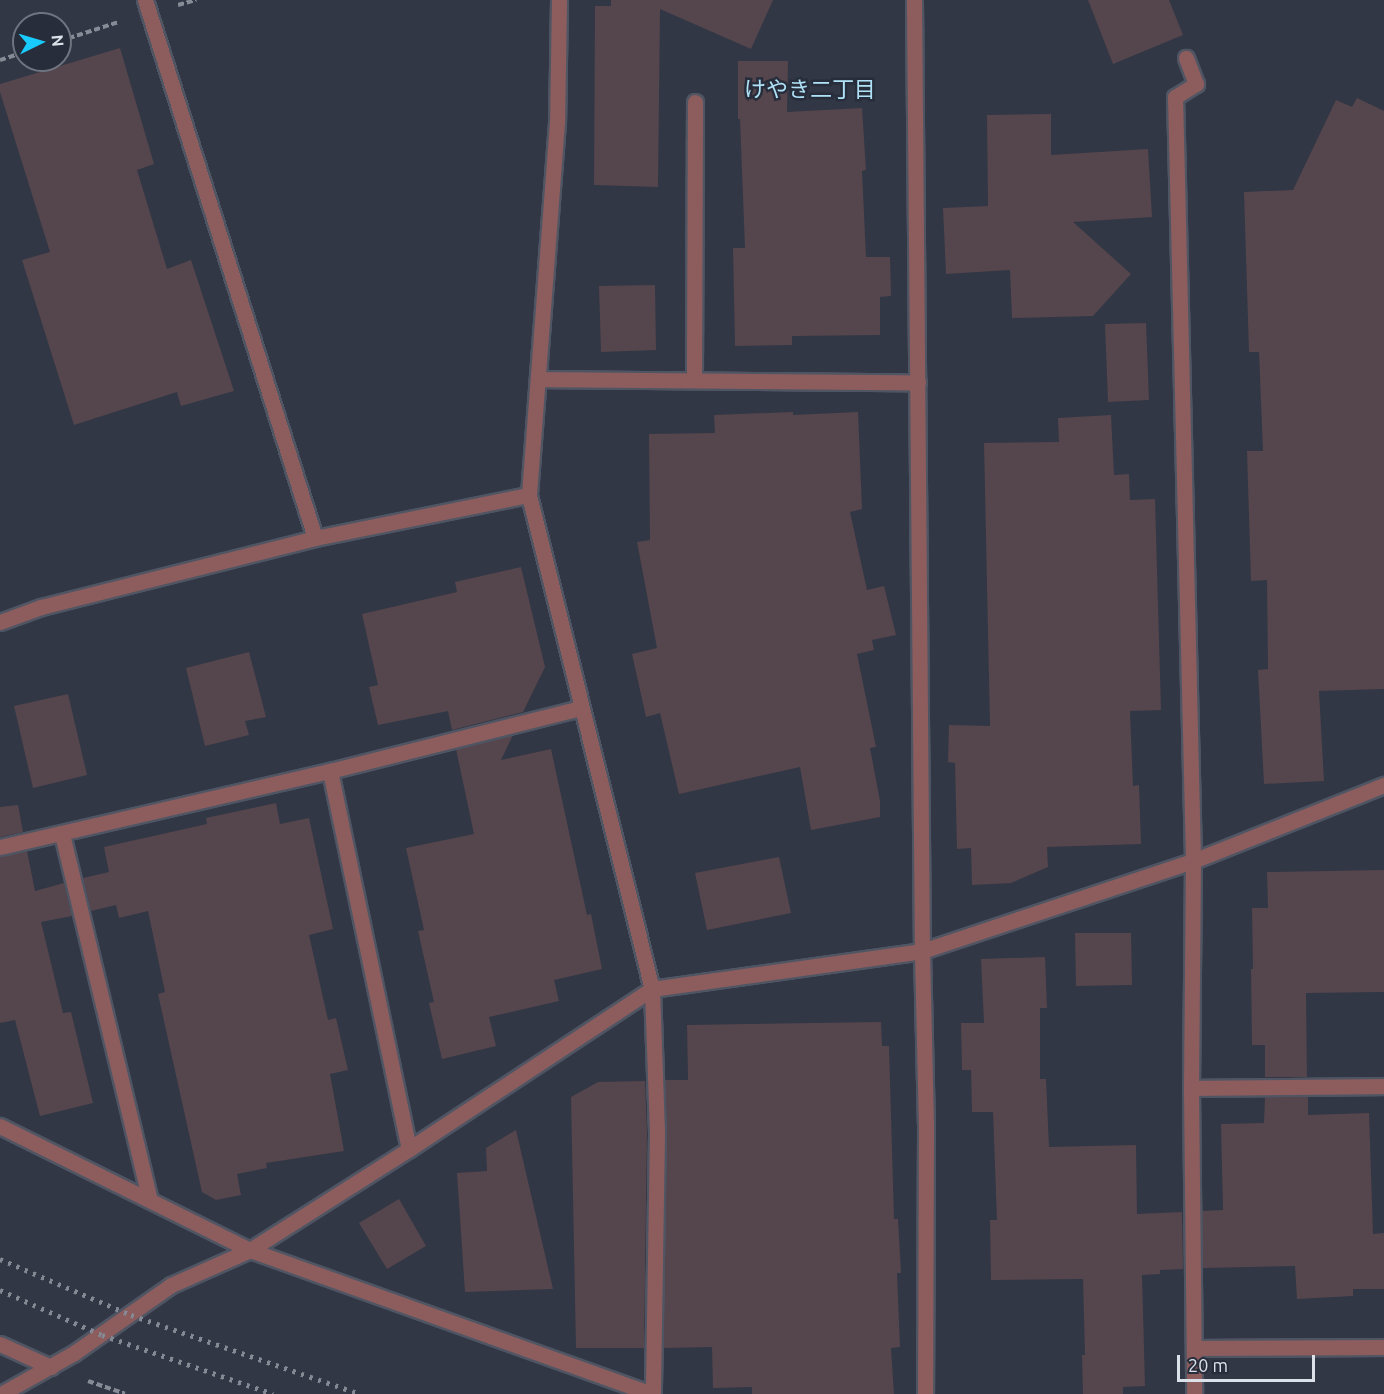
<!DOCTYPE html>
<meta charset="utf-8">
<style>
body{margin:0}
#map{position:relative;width:1384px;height:1394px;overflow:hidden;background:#313745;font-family:Ubuntu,"Noto Sans JP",sans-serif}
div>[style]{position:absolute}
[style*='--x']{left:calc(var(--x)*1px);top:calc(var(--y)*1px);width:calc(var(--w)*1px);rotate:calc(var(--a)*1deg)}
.building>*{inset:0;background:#55454d}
.path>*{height:4px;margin-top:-2px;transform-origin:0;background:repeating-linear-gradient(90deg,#868b96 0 6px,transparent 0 9px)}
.roads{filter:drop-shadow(2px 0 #505563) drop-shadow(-2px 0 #505563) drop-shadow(0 2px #505563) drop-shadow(0 -2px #505563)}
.service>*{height:15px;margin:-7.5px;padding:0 7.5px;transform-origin:7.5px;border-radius:7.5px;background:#8d5d5e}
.minor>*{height:15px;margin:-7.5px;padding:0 7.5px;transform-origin:7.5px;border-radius:7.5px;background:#8d5d5e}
.rail>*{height:4.5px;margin-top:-2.25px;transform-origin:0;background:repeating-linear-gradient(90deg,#848994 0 3px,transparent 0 9px)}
span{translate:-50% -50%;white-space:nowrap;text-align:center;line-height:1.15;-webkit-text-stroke:5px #272d3a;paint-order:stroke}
.neighbourhood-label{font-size:22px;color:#afe2f7}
.north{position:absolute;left:12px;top:12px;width:60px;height:60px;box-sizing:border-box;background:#272d3a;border:2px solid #6f7580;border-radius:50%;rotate:85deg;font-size:16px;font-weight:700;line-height:24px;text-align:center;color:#dce0e9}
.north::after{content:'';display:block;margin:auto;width:21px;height:27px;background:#19cafc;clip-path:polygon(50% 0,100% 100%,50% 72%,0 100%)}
.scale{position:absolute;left:1177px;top:1355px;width:138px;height:27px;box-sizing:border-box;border:3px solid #dce0e9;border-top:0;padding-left:8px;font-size:18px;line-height:21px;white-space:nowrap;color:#dce0e9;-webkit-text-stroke:4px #272d3a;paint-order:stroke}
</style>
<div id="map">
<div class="building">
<i style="clip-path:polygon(611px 0,773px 0,751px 49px,660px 9px,658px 187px,594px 185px,595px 6px,611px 6px)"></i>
<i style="clip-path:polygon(1088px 0,1169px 0,1183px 35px,1113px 64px)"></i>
<i style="clip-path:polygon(120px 48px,154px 164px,137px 170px,167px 269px,191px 260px,234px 391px,181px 406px,177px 392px,74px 425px,22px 260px,50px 252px,0 92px,0 84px)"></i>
<i style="clip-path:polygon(738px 61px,788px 61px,787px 112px,862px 108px,866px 170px,862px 171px,866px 257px,890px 257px,891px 296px,880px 297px,880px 335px,792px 336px,792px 345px,735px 346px,733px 248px,745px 248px,740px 119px,738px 119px)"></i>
<i style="clip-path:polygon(1357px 98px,1384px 111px,1384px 689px,1319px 691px,1324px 781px,1264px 784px,1258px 670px,1268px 669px,1267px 580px,1251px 581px,1247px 451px,1263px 451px,1259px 352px,1249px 352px,1244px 192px,1293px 190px,1336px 100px,1352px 107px)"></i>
<i style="clip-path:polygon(1051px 114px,1051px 155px,1148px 149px,1152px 217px,1073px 222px,1131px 274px,1093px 316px,1012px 318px,1010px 270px,946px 274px,943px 208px,988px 206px,987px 115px)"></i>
<i style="clip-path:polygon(655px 285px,656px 350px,601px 352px,599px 286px)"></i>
<i style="clip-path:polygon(1146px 323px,1149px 400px,1108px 402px,1105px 324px)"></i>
<i style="clip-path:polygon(793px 412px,793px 415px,858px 412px,862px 509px,850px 512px,867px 590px,884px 586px,896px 635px,872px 640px,874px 650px,857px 654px,876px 747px,870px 748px,880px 801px,880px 817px,811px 830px,800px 767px,679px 794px,660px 713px,646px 717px,632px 654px,657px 648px,637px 542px,650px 540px,649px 434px,715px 433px,714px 415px)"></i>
<i style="clip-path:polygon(1111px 415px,1114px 475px,1129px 474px,1130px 500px,1155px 499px,1161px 710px,1130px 711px,1133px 786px,1139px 785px,1141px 844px,1047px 847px,1048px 867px,1011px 883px,972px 885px,971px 848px,957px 849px,955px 763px,948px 762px,949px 725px,990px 726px,984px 443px,1059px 442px,1058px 418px)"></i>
<i style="clip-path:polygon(521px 567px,545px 667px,523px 712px,452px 730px,448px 711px,378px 725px,369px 687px,378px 685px,362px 614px,457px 592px,455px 582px)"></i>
<i style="clip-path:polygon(249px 652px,266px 717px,245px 721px,249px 735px,205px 746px,186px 668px)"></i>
<i style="clip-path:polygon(68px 694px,87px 775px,33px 788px,14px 706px)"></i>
<i style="clip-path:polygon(513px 735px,501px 760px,551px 749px,587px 915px,591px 914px,602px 969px,554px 980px,559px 1001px,489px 1017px,496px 1046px,442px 1059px,429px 1003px,434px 1002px,418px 931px,424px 930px,406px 848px,474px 834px,456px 749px)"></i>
<i style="clip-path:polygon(276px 803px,280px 824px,309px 818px,333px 929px,309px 935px,328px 1020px,336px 1018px,348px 1070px,330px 1074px,344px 1151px,266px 1163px,267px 1168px,237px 1174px,241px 1195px,216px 1200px,202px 1192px,158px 994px,165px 992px,148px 911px,119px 918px,116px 905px,91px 911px,83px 878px,109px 872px,104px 847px,207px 824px,206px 818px)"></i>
<i style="clip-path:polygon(18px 805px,23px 832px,0 837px,0 807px)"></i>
<i style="clip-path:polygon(27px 851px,35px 891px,64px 883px,72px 916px,41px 922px,63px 1013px,71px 1012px,93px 1103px,40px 1116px,15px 1020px,0 1023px,0 856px)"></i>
<i style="clip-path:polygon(779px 857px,791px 913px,707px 930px,695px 873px)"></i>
<i style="clip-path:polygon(1384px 870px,1384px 992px,1306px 993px,1307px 1077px,1265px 1077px,1265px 1045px,1252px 1045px,1251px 969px,1253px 969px,1252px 908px,1268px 908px,1267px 872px)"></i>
<i style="clip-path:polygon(1075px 933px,1131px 933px,1132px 985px,1076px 986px)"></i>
<i style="clip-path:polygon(1045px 957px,1047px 1008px,1040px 1008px,1040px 1079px,1046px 1079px,1049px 1147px,1136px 1145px,1137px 1214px,1182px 1212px,1183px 1269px,1160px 1270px,1160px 1274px,1142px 1275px,1145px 1386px,1123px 1387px,1123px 1394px,1083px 1394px,1082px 1355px,1085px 1355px,1083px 1279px,991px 1280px,990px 1220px,997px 1220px,993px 1112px,972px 1112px,971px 1070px,962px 1070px,961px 1023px,984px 1023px,981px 959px)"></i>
<i style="clip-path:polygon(881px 1022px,882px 1046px,889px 1046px,894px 1219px,898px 1219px,901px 1273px,897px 1273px,900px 1347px,891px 1348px,894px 1394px,752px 1394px,752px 1387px,713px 1388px,712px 1347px,663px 1348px,667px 1133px,665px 1080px,688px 1080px,687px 1025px)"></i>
<i style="clip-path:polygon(645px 1081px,647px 1133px,644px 1348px,576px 1348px,571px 1097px,598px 1082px)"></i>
<i style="clip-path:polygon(1265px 1097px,1308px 1097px,1308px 1115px,1369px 1113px,1373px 1234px,1384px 1233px,1384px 1289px,1353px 1289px,1353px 1296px,1297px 1299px,1295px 1266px,1203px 1268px,1202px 1211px,1223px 1210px,1221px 1124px,1264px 1123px)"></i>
<i style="clip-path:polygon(516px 1130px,553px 1289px,465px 1292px,457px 1173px,487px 1171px,486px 1148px)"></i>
<i style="clip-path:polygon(399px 1199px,426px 1246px,387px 1269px,359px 1223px)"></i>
</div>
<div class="path">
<i style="--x:178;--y:5;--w:19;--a:-16"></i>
<i style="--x:60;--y:41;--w:62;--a:-17.9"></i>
<i style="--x:0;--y:60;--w:25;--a:-18"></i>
<i style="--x:88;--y:1381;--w:39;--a:19"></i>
</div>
<div class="roads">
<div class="service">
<i style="--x:1176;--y:137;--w:40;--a:-91.4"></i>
<i style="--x:1175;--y:97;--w:25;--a:-32"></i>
<i style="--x:1196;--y:84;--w:28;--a:-111"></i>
<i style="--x:694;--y:380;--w:278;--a:-89.8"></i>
</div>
<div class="minor">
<i style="--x:145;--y:0;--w:564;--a:72.46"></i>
<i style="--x:559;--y:0;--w:122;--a:90.9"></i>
<i style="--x:557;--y:122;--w:374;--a:94.3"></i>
<i style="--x:529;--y:495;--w:509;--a:76.02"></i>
<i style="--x:652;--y:989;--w:144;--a:88"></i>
<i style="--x:657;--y:1133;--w:261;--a:90.9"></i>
<i style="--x:914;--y:0;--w:951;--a:89.52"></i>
<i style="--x:922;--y:951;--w:174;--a:88.7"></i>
<i style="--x:926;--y:1125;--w:269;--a:90.2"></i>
<i style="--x:1176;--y:137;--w:724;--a:88.65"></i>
<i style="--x:1193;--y:861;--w:227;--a:90.5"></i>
<i style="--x:1191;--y:1088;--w:306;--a:89.4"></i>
<i style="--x:538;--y:379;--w:380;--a:0.5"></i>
<i style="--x:0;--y:622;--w:44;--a:-20.1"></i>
<i style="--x:41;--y:607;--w:283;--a:-14.1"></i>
<i style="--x:315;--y:538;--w:218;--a:-11.4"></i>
<i style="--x:330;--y:771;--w:386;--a:78.2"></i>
<i style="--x:62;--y:834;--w:376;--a:76.5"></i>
<i style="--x:0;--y:847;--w:339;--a:-13"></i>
<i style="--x:330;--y:771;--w:259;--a:-14.1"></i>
<i style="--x:1191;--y:1088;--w:193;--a:-0.6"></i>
<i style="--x:0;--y:1126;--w:279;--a:26.4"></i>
<i style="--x:250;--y:1250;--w:427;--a:19.7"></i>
<i style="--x:0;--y:1344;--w:56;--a:24.3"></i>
<i style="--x:1196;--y:1348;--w:188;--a:-0.3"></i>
<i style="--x:1;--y:1394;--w:84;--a:-29.3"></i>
<i style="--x:74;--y:1353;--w:118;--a:-35"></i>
<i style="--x:171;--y:1285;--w:86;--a:-23.9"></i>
<i style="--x:250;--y:1250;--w:188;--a:-32.4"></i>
<i style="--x:409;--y:1149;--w:291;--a:-33.4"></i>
<i style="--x:652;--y:989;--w:273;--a:-8"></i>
<i style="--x:922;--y:951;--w:286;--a:-18.4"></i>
<i style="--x:1193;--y:861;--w:206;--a:-21.7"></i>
</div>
</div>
<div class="rail">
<i style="--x:0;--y:1259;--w:142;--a:23.1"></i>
<i style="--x:131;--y:1315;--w:242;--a:19"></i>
<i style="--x:0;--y:1290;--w:111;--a:23.8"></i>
<i style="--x:102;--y:1335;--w:181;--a:19"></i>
</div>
<div class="neighbourhood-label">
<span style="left:810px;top:89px">けやき二丁目</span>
</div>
<div class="north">N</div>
<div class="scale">20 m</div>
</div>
